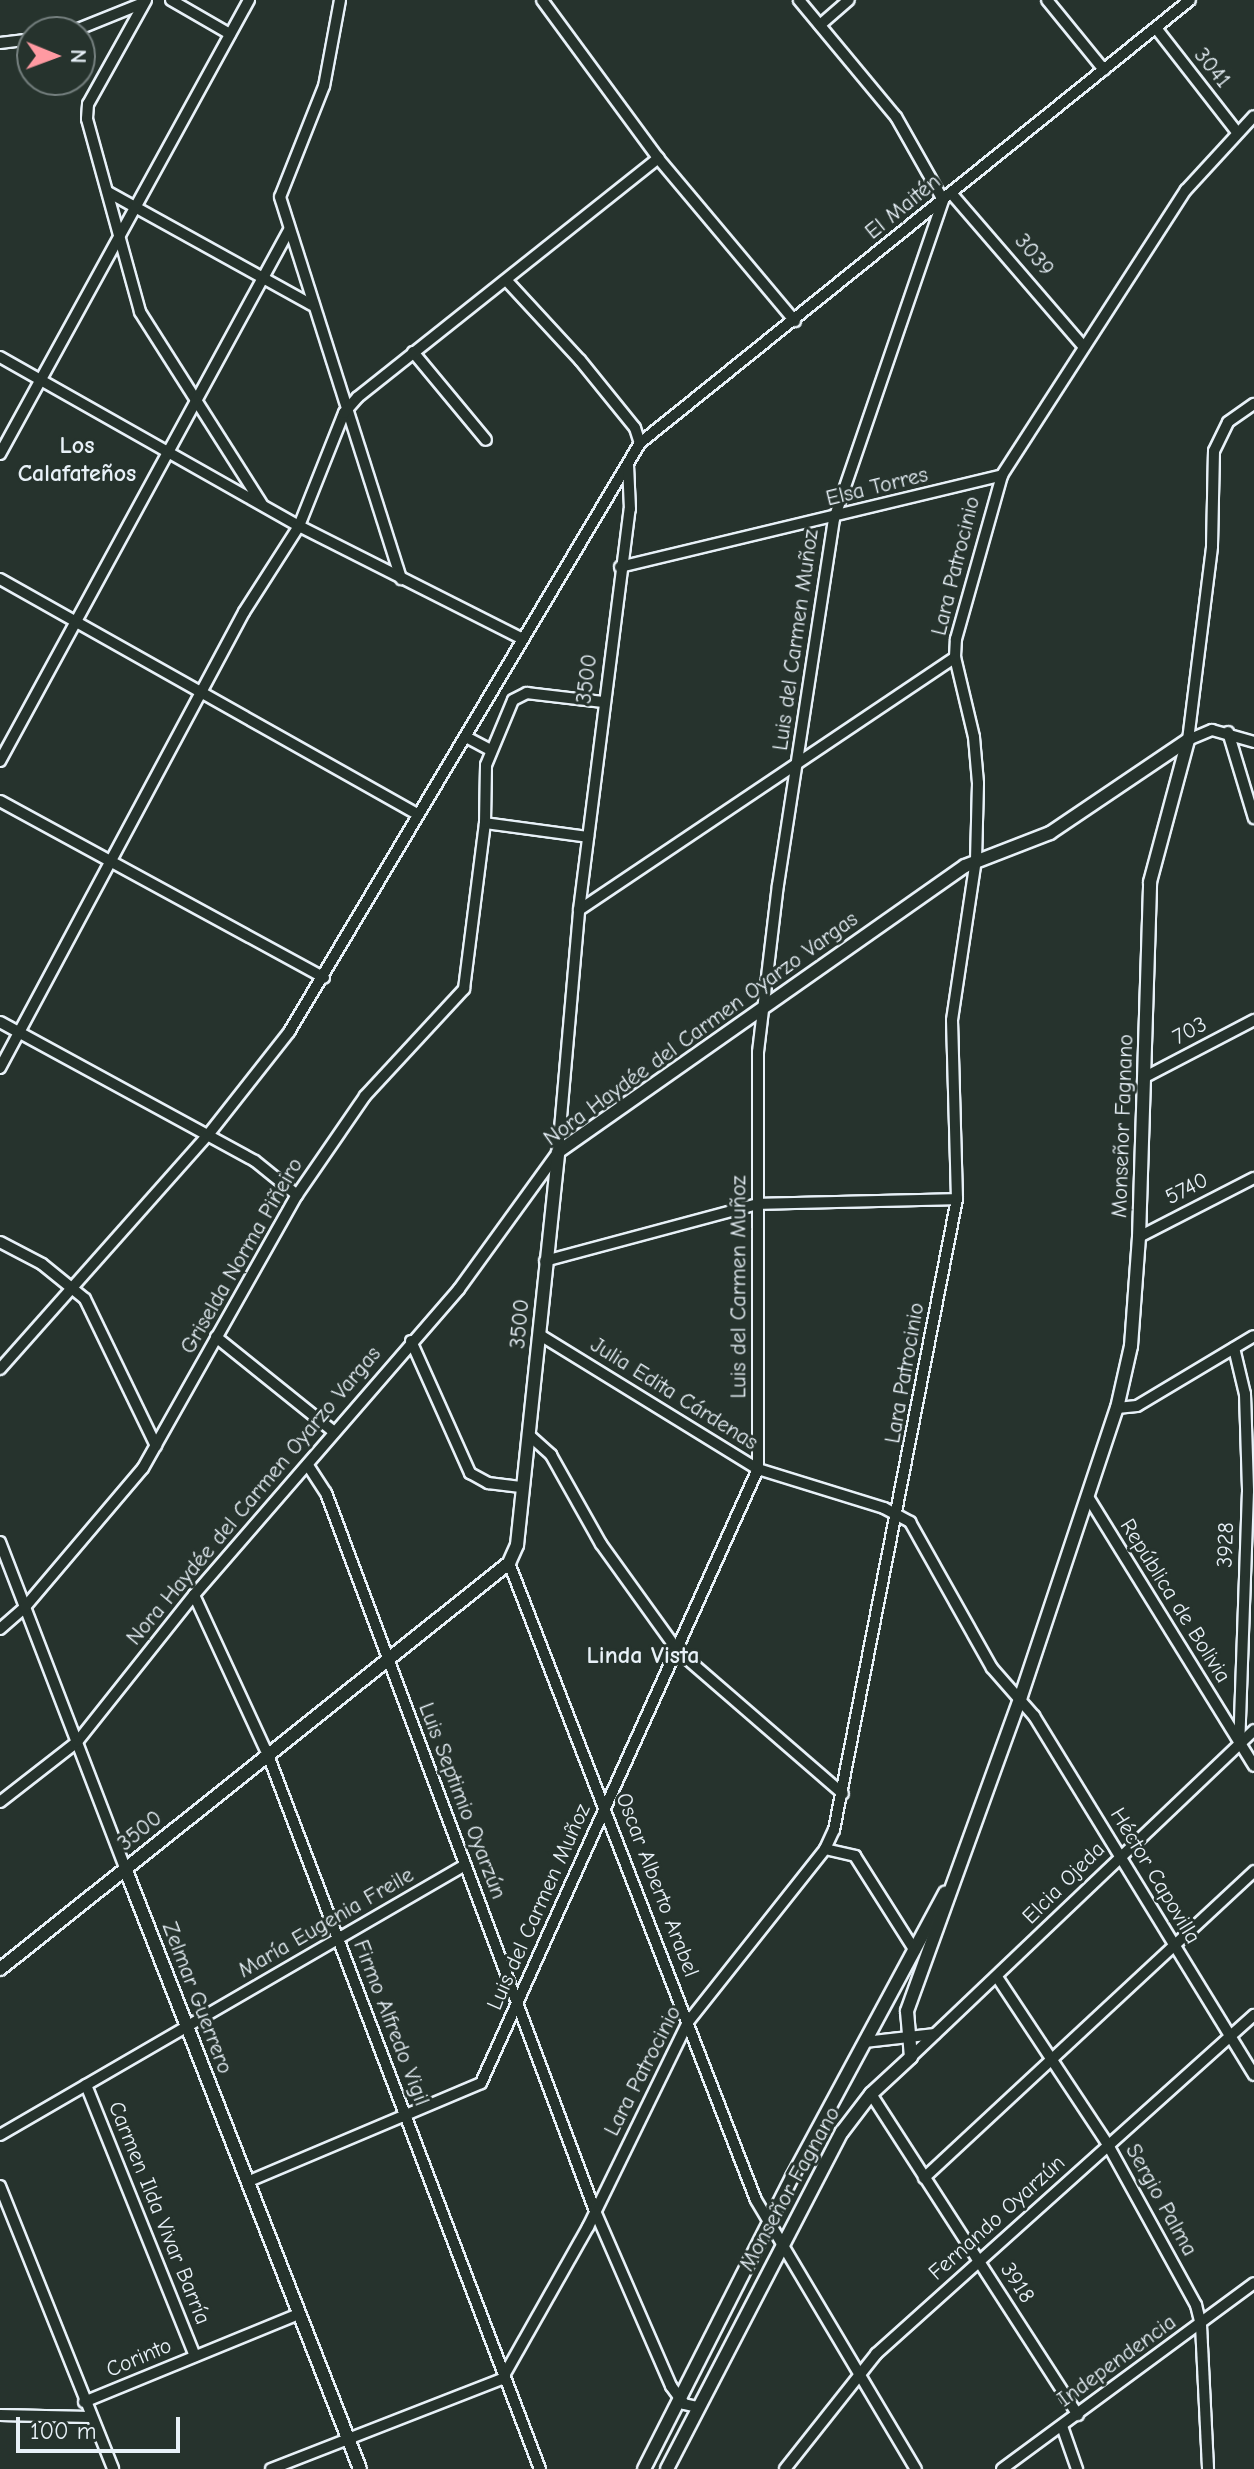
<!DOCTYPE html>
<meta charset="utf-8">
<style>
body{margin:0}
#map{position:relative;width:1254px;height:2469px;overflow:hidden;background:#26332d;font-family:"Comic Neue",sans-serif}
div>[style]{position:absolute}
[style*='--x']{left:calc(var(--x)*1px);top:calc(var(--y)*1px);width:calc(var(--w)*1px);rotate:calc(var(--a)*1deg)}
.roads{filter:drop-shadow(2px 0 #e8f1f8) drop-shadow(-2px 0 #e8f1f8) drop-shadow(0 2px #e8f1f8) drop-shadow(0 -2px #e8f1f8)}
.minor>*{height:10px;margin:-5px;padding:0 5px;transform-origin:5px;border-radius:5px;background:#26332d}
.tertiary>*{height:12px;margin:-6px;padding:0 6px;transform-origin:6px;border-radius:6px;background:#26332d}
span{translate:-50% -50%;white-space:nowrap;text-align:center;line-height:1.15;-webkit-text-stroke:6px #26332d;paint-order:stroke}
.street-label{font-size:22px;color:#e8f1f8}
.neighbourhood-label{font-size:24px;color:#e8f1f8;font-weight:700}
.north{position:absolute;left:16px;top:16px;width:80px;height:80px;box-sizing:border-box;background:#26332d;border:2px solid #747f7e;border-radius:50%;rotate:91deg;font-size:22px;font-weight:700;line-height:32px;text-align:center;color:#e8f1f8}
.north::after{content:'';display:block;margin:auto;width:28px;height:36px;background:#ff9aa2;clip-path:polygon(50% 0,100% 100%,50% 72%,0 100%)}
.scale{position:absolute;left:16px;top:2417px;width:164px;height:36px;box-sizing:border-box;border:4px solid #e8f1f8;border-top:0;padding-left:10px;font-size:24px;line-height:28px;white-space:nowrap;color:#e8f1f8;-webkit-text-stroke:6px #26332d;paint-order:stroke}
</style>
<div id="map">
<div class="roads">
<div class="minor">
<i style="--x:146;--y:0;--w:119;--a:119.1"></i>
<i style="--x:88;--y:104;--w:15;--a:94"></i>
<i style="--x:87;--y:119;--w:200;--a:74.6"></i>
<i style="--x:140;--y:312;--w:227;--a:57.6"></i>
<i style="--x:171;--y:0;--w:68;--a:30"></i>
<i style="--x:340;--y:0;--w:87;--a:100.5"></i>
<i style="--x:324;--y:86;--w:119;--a:111.6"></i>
<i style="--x:280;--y:197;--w:401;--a:72.4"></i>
<i style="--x:542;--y:0;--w:196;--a:53.7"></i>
<i style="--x:658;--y:158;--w:213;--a:50"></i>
<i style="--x:1047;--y:0;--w:90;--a:50.8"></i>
<i style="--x:820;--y:25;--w:38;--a:-41"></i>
<i style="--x:1156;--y:28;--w:132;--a:52.1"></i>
<i style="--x:71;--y:32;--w:78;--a:-21.9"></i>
<i style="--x:0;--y:43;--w:32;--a:-7"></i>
<i style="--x:108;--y:192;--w:233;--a:29"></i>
<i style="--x:951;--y:193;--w:202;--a:49.2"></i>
<i style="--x:507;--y:281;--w:108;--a:47.3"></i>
<i style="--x:580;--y:360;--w:87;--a:51"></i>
<i style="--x:635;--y:428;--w:16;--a:72"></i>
<i style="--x:413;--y:352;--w:114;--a:50.3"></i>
<i style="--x:0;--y:357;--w:343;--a:29.5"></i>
<i style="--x:299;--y:526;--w:249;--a:26.8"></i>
<i style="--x:0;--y:454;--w:518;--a:-61.26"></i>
<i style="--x:620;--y:567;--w:393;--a:-13.5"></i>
<i style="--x:0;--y:579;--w:480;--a:29.4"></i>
<i style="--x:1228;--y:732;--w:90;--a:73.2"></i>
<i style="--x:466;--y:737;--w:27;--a:28"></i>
<i style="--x:1188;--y:740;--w:195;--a:-82.9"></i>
<i style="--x:1212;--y:546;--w:95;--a:-88.8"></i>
<i style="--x:1214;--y:451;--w:32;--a:-64"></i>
<i style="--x:1228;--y:422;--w:32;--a:-35"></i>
<i style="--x:1188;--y:740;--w:26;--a:-23"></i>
<i style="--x:1212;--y:730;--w:44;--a:15.9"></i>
<i style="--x:0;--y:761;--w:605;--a:-61.44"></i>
<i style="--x:0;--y:801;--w:369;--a:28.6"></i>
<i style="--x:485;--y:823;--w:104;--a:7.7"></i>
<i style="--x:579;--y:910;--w:453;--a:-33.9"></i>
<i style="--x:0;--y:1022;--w:290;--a:28.6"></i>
<i style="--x:255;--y:1161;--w:54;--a:39"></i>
<i style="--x:0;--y:1068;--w:517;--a:-61.85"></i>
<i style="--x:244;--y:612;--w:102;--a:-57.4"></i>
<i style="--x:299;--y:526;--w:122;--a:-68.3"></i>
<i style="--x:344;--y:413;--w:21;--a:-49"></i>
<i style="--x:358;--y:397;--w:384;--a:-38.5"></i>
<i style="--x:1145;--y:1077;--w:123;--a:-27.6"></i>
<i style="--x:1139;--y:1237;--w:129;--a:-27.2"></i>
<i style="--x:0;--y:1242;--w:47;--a:27.6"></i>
<i style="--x:42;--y:1264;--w:55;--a:39.1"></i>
<i style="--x:85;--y:1299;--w:163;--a:64.2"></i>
<i style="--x:545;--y:1261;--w:220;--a:-15"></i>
<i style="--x:758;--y:1204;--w:199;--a:-1.4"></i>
<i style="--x:540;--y:1335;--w:256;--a:31.6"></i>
<i style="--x:758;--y:1469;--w:132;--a:17.2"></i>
<i style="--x:884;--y:1508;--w:30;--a:28"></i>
<i style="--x:910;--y:1522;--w:167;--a:60.7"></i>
<i style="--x:992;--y:1668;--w:64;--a:48.8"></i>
<i style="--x:1034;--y:1716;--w:421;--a:58.5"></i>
<i style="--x:216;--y:1337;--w:150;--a:38.8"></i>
<i style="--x:411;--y:1341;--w:145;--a:65.9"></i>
<i style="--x:470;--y:1473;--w:21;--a:29"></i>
<i style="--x:488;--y:1483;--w:35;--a:7"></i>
<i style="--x:1234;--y:1348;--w:47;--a:76.6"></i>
<i style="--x:1245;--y:1394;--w:97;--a:88.2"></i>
<i style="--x:1248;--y:1491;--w:253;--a:92"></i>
<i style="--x:0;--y:1369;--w:313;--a:-48.4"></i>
<i style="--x:208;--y:1135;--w:131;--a:-51.8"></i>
<i style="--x:289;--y:1032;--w:686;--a:-59.21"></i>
<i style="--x:640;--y:443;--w:706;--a:-38.85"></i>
<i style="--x:1117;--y:1408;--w:20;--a:-6"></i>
<i style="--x:1137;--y:1406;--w:136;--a:-30.9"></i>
<i style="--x:529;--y:1435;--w:30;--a:42"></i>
<i style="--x:551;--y:1455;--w:102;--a:60.7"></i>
<i style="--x:601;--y:1544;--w:132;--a:54.3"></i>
<i style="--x:678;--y:1651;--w:218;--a:40.9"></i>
<i style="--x:309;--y:1467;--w:31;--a:57"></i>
<i style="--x:326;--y:1493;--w:767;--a:69.46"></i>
<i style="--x:595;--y:2211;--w:191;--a:66.5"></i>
<i style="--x:671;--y:2386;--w:22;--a:54"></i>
<i style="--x:684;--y:2404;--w:13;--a:13"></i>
<i style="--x:1088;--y:1497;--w:316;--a:58.3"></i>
<i style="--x:0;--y:1542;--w:349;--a:69"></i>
<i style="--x:509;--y:1563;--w:683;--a:68.81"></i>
<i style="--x:756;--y:2200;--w:313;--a:59.3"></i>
<i style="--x:194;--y:1595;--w:176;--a:65.2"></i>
<i style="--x:268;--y:1755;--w:764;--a:69.15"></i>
<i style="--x:0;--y:1629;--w:33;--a:-41"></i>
<i style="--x:25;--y:1607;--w:182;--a:-49.7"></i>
<i style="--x:143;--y:1468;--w:313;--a:-60.6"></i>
<i style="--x:297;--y:1195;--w:120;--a:-55.5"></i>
<i style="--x:365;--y:1096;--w:146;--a:-47.2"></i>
<i style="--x:464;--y:989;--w:167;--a:-82.8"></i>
<i style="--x:485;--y:823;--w:58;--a:-89"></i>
<i style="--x:486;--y:765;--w:70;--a:-67.4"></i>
<i style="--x:513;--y:700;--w:16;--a:-27"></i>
<i style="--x:527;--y:693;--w:78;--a:6.7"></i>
<i style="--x:0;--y:1802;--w:98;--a:-37.9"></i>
<i style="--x:77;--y:1742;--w:188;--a:-51.5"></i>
<i style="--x:194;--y:1595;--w:405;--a:-49.1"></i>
<i style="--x:459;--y:1289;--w:169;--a:-54.1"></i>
<i style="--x:558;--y:1152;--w:243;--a:-85"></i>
<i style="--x:579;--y:910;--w:404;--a:-82.8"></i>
<i style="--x:630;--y:509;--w:44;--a:-92.6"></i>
<i style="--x:825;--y:1849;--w:31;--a:13"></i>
<i style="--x:855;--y:1856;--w:112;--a:57.7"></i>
<i style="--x:997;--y:1977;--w:201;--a:56.5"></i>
<i style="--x:1108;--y:2145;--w:183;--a:61.2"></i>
<i style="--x:1196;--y:2305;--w:21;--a:76"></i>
<i style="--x:1201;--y:2325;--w:144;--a:87.2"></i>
<i style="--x:865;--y:2042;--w:70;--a:-6.5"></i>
<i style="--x:911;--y:2057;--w:474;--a:-43.6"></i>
<i style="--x:86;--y:2085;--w:292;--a:68.1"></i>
<i style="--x:871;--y:2094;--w:382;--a:57.2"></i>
<i style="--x:0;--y:2135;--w:538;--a:-30.14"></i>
<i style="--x:924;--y:2178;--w:451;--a:-42.9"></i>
<i style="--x:247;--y:2182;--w:254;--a:-22.9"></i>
<i style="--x:481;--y:2083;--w:674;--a:-65.72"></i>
<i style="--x:758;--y:1469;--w:417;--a:-90"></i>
<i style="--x:758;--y:1052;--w:168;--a:-83.2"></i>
<i style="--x:778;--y:885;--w:370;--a:-81.3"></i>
<i style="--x:834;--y:519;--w:337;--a:-71.1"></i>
<i style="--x:943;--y:200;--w:95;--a:-119.5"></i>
<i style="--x:896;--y:117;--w:152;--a:-129.7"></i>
<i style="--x:0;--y:2186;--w:305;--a:68.2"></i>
<i style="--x:84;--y:2402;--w:232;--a:-22.3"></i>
<i style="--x:0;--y:2415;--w:90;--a:1.3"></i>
<i style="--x:1062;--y:2426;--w:46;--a:70.8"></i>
<i style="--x:271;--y:2469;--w:248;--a:-21.3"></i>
<i style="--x:502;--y:2379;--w:175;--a:-60.5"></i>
<i style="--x:588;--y:2227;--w:228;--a:-64"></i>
<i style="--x:688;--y:2022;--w:221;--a:-51.6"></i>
<i style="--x:825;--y:1849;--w:21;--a:-65"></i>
<i style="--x:834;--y:1830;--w:643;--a:-78.97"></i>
<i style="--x:957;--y:1199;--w:179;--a:-91.6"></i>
<i style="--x:952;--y:1020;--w:162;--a:-81.5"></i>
<i style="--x:976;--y:860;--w:77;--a:-88.5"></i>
<i style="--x:978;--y:783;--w:46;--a:-95"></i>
<i style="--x:974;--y:737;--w:82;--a:-103.4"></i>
<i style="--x:955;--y:657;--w:18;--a:-87"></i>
<i style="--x:956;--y:639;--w:170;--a:-74.3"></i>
<i style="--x:1002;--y:475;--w:339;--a:-57.2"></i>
<i style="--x:1186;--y:190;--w:100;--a:-47.4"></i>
<i style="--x:785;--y:2469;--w:147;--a:-51.6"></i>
<i style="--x:876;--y:2354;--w:508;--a:-41.89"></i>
<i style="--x:1002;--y:2469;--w:313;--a:-36.4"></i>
</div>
<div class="tertiary">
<i style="--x:125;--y:1868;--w:645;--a:68.64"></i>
<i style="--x:0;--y:1969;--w:651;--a:-38.58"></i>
<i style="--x:509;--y:1563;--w:20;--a:-66"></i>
<i style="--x:517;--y:1545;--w:395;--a:-84"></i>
<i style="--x:558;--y:1152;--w:497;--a:-35.1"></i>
<i style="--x:965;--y:866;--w:91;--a:-21.2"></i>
<i style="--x:1050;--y:833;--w:166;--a:-34"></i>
<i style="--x:644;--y:2469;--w:327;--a:-63.1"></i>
<i style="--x:792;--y:2177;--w:323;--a:-61.7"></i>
<i style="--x:667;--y:2469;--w:380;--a:-62.6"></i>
<i style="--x:842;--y:2132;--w:48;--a:-52.7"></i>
<i style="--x:871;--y:2094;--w:54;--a:-42.8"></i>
<i style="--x:911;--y:2057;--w:46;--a:-95"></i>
<i style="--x:907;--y:2011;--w:332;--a:-70.1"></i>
<i style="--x:1020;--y:1699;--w:307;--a:-71.6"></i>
<i style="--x:1117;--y:1408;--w:64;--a:-77.3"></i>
<i style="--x:1131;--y:1346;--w:109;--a:-85.8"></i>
<i style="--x:1139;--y:1237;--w:355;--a:-88.2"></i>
<i style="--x:1150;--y:882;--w:147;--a:-75"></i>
</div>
</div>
<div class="street-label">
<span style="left:1212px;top:68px;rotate:51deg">3041</span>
<span style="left:903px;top:207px;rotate:-39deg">El Maitén</span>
<span style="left:1034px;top:255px;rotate:50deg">3039</span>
<span style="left:877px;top:487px;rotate:-14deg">Elsa Torres</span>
<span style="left:956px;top:566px;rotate:-76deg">Lara Patrocinio</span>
<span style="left:796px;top:640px;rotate:-82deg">Luis del Carmen Muñoz</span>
<span style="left:587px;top:679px;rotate:-83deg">3500</span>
<span style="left:701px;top:1029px;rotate:-36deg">Nora Haydée del Carmen Oyarzo Vargas</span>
<span style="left:1190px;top:1031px;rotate:-28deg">703</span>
<span style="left:1123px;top:1126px;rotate:-88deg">Monseñor Fagnano</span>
<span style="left:1187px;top:1189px;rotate:-27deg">5740</span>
<span style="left:242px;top:1256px;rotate:-60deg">Griselda Norma Piñeiro</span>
<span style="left:739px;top:1287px;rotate:-90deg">Luis del Carmen Muñoz</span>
<span style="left:520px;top:1324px;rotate:-85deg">3500</span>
<span style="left:905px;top:1373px;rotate:-80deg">Lara Patrocinio</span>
<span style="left:674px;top:1394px;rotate:32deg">Julia Edita Cárdenas</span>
<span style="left:254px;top:1496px;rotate:-50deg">Nora Haydée del Carmen Oyarzo Vargas</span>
<span style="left:1226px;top:1545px;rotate:-88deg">3928</span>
<span style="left:1175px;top:1601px;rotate:58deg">República de Bolivia</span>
<span style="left:462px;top:1801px;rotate:69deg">Luis Septimio Oyarzún</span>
<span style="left:140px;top:1831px;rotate:-39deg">3500</span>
<span style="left:1155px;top:1876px;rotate:59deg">Héctor Capovilla</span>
<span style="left:1064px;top:1883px;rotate:-45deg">Elcia Ojeda</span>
<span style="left:657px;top:1885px;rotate:69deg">Oscar Alberto Arabel</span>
<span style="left:539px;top:1907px;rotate:-66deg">Luis del Carmen Muñoz</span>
<span style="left:326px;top:1923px;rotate:-30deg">María Eugenia Freile</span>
<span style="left:197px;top:1998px;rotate:69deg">Zelmar Guerrero</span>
<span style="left:391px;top:2023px;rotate:69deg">Firmo Alfredo Vigil</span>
<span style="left:643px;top:2071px;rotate:-63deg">Lara Patrocinio</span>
<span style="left:790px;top:2189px;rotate:-61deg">Monseñor Fagnano</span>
<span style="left:1161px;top:2200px;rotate:61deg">Sergio Palma</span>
<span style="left:159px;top:2213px;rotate:68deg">Carmen Ilda Vivar Barría</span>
<span style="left:997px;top:2218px;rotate:-42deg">Fernando Oyarzún</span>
<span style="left:1017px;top:2283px;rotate:57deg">3918</span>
<span style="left:139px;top:2358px;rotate:-23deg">Corinto</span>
<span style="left:1117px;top:2361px;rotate:-36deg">Independencia</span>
</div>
<div class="neighbourhood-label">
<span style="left:77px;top:460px">Los<br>Calafateños</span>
<span style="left:643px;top:1656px">Linda Vista</span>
</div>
<div class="north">N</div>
<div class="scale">100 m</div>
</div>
